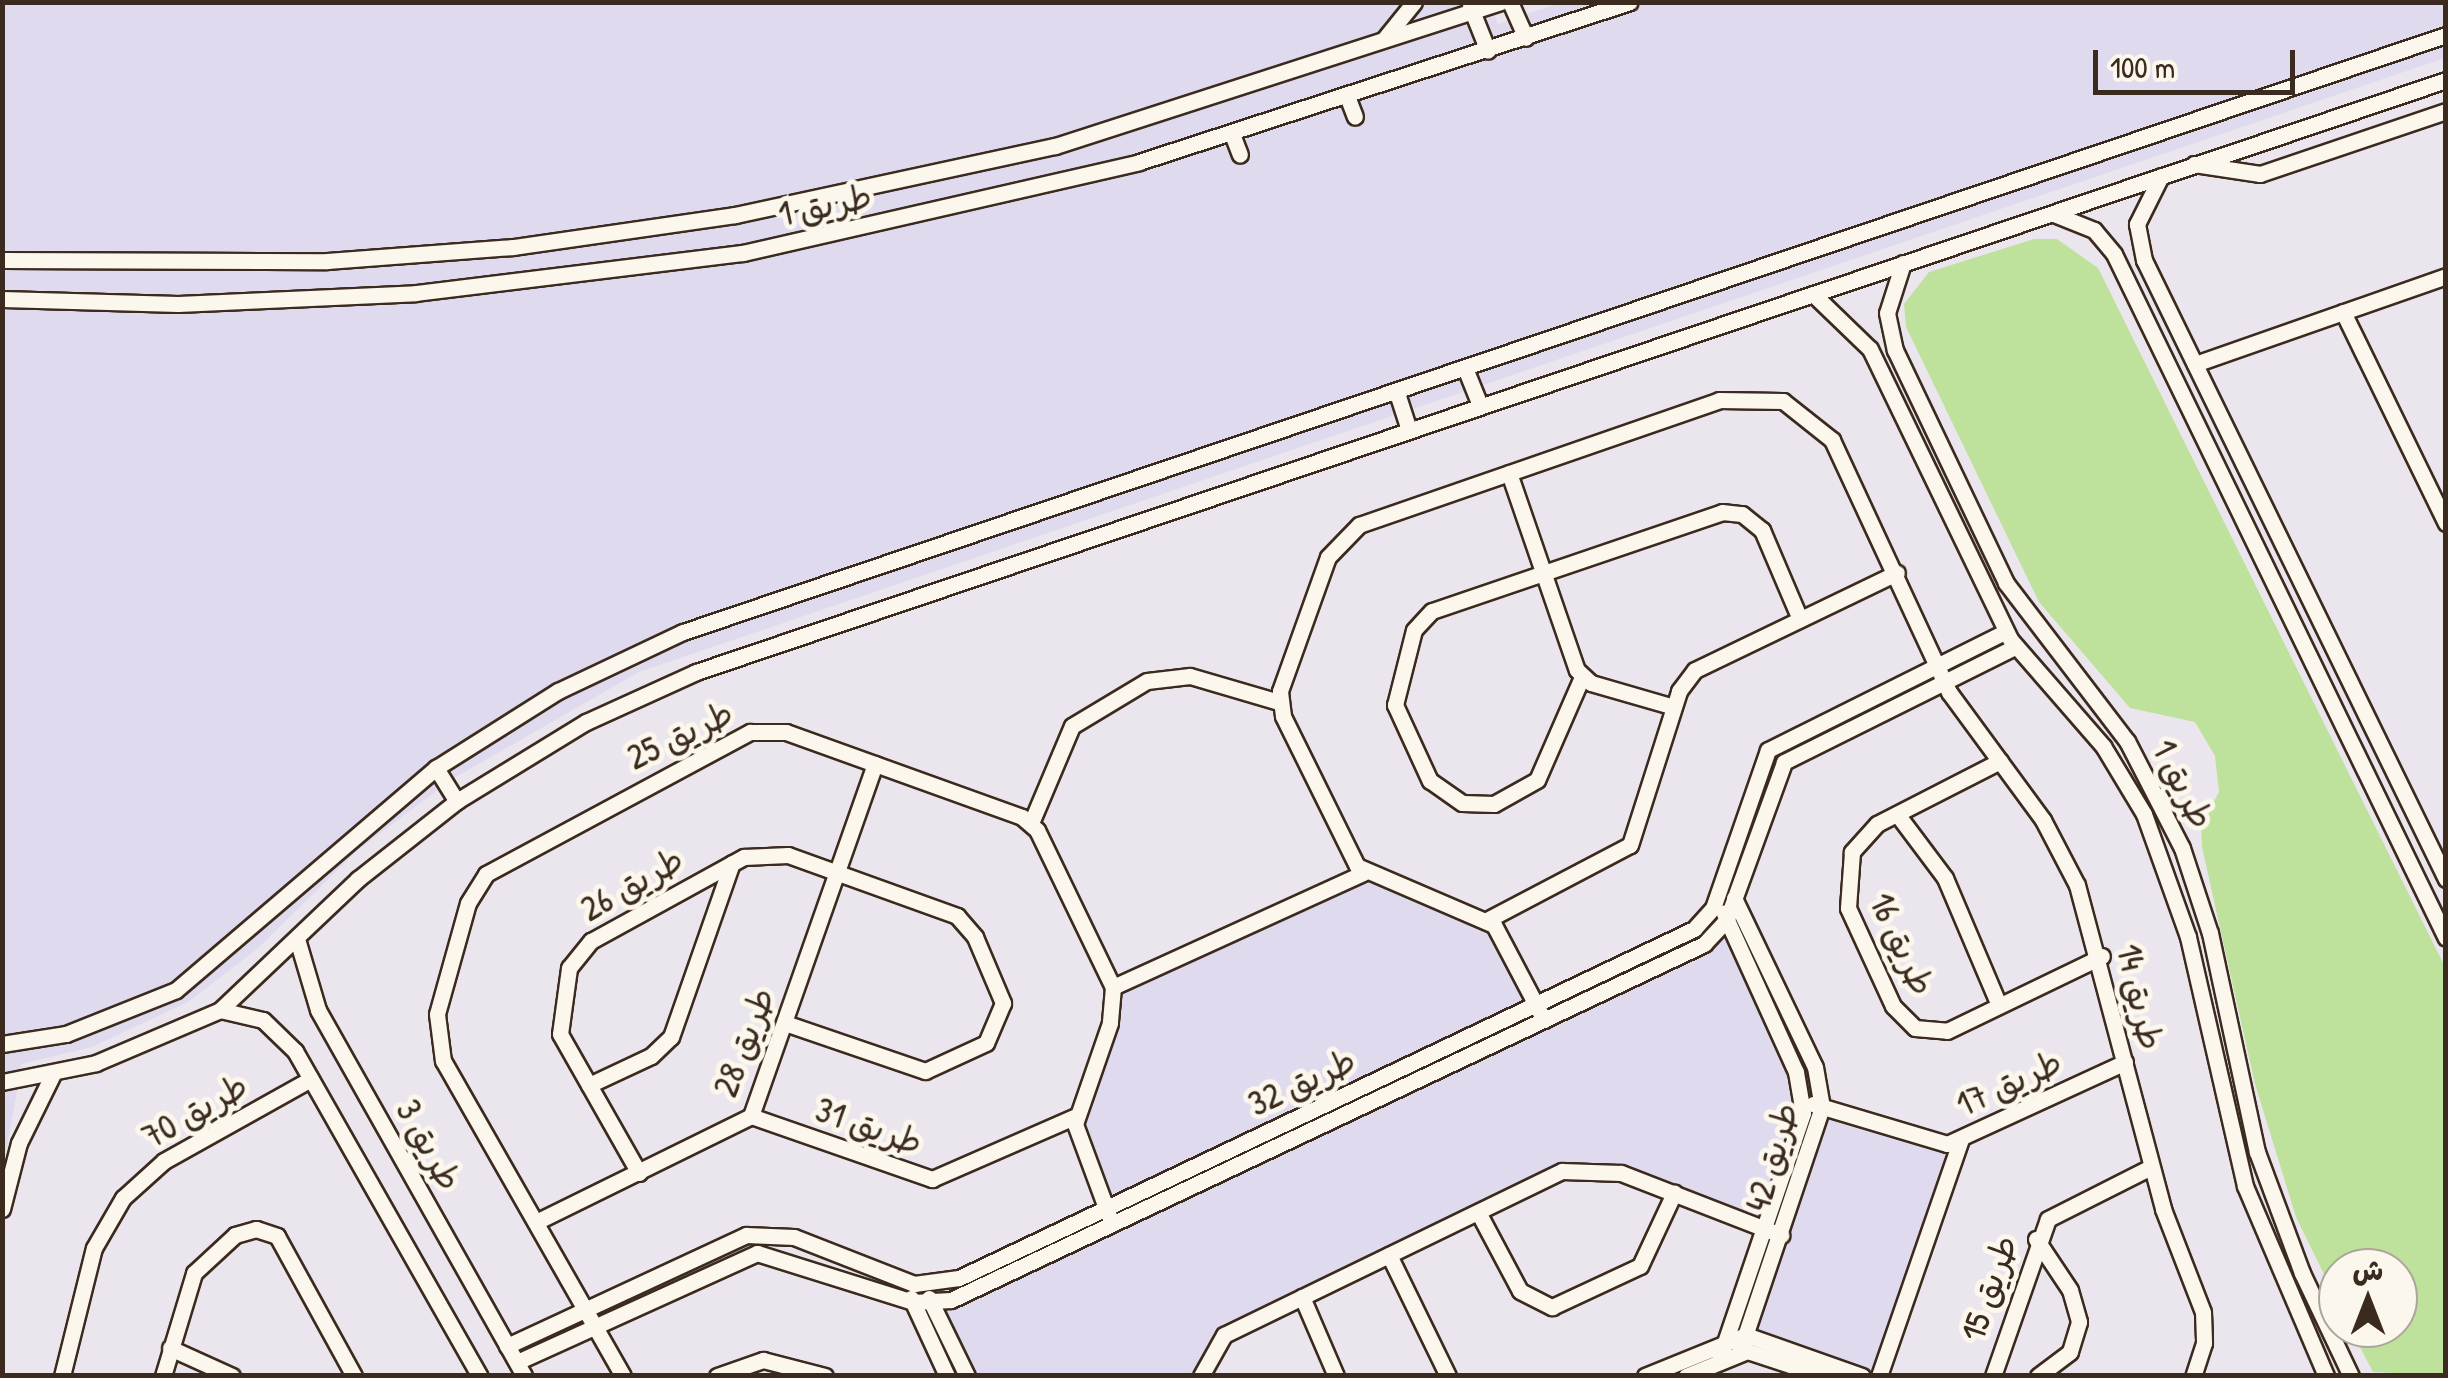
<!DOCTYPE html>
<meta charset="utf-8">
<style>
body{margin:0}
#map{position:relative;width:2448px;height:1378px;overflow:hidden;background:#ebe6ee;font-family:"Patrick Hand","Playpen Sans Arabic",sans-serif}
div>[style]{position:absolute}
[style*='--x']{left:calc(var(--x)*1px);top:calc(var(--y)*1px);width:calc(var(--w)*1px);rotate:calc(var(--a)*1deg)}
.built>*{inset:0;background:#e0daef}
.green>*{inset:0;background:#bee19b}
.roads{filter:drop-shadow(2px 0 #3b2a1e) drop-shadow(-2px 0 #3b2a1e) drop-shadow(0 2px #3b2a1e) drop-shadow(0 -2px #3b2a1e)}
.minor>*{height:15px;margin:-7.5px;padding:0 7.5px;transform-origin:7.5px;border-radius:7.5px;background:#fbf7ec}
span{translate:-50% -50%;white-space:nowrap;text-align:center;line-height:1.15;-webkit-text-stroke:10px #fbf7ec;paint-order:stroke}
.street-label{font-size:35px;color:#3b2a1e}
.frame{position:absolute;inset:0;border:5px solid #3b2a1e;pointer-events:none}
.north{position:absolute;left:2318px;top:1248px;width:100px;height:100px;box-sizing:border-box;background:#fbf7ec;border:2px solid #aea59a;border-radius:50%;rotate:0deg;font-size:28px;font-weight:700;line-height:40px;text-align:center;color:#3b2a1e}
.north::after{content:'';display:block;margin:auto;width:35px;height:45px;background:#3b2a1e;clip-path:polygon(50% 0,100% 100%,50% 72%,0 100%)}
.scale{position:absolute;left:2093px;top:50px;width:202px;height:45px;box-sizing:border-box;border:5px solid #3b2a1e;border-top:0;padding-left:12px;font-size:30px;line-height:35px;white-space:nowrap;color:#3b2a1e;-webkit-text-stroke:8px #fbf7ec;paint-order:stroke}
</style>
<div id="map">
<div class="built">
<i style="clip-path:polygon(1489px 2px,1498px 24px,1562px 2px,2445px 3px,2445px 58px,639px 672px,451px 780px,358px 850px,256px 950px,188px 1002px,92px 1047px,22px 1064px,3px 1168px,3px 3px)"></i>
<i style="clip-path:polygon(1365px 881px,1492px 928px,1536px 1013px,1698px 937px,1727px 901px,1813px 1089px,1832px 1105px,1926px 1137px,1970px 1137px,1885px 1375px,1848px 1375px,1732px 1343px,1774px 1227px,1623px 1169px,1581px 1162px,1222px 1331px,1196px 1375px,956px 1375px,920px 1294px,965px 1285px,1114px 1214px,1079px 1123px,1115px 1026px,1119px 991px)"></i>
</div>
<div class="green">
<i style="clip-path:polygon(2034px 239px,2057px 239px,2098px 268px,2445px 967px,2446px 1372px,2439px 1375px,2373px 1372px,2350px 1328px,2398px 1328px,2398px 1268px,2338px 1268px,2338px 1303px,2296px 1217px,2255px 1084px,2202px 847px,2201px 825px,2219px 792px,2215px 756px,2195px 722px,2130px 708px,2039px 602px,1906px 327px,1904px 304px,1929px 272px)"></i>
</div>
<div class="roads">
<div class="minor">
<i style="--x:1510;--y:2;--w:39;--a:66"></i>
<i style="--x:1470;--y:6;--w:48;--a:68.2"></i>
<i style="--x:1385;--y:38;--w:46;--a:-51.1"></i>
<i style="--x:1347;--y:96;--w:22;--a:69"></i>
<i style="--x:1232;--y:134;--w:22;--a:69"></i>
<i style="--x:2194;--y:164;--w:67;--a:8.6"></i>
<i style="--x:2260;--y:174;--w:196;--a:-18.7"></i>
<i style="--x:2161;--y:176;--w:54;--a:116.6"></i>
<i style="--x:2137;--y:224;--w:37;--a:79"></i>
<i style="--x:2144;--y:260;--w:689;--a:63.99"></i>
<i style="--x:2054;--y:214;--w:43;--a:21.8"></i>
<i style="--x:2094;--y:230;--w:31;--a:50"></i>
<i style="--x:2114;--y:254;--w:760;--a:64.11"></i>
<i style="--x:2;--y:260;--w:325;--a:0.2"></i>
<i style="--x:327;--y:261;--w:187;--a:-4.3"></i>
<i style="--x:513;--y:247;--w:224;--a:-8.2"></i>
<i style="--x:735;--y:215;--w:327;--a:-12.2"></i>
<i style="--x:1055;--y:146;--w:468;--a:-17.9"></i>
<i style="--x:1903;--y:263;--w:52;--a:107.7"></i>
<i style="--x:1887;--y:313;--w:38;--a:78"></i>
<i style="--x:1895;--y:350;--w:258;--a:64.5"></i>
<i style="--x:2006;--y:583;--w:199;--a:52.6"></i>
<i style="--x:2127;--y:741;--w:120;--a:62.8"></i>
<i style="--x:2182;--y:848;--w:89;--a:71.8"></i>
<i style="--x:2210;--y:933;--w:224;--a:77.9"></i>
<i style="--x:2257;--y:1152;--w:129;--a:69.6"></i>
<i style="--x:2302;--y:1273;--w:114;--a:64.6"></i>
<i style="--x:1813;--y:294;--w:79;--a:44"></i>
<i style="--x:1870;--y:349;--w:322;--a:64.2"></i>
<i style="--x:2010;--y:639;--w:142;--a:49"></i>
<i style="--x:2103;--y:746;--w:79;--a:58.9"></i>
<i style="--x:2144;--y:814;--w:131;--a:70.3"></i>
<i style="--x:2188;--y:937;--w:255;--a:77.1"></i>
<i style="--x:2245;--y:1186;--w:207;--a:66.9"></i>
<i style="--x:2;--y:299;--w:176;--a:1.6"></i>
<i style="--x:178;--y:304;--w:238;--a:-2.6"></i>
<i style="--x:416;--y:293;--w:329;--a:-7"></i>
<i style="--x:743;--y:253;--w:406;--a:-12.9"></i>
<i style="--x:1139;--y:162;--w:516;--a:-18.05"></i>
<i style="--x:2343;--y:312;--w:235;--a:64"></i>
<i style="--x:2195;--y:364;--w:266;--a:-19.3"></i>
<i style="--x:1465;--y:368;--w:40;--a:68"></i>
<i style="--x:1397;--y:393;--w:39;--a:72"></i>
<i style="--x:1509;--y:473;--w:208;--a:71"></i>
<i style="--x:1577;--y:670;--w:19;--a:43"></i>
<i style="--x:1591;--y:683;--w:86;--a:16.1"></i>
<i style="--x:1582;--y:677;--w:112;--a:113.6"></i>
<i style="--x:1537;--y:780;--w:49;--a:150.8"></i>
<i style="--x:1494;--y:804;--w:32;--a:-178"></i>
<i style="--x:1462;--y:803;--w:39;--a:-145"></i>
<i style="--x:1430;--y:781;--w:84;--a:-114.7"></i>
<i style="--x:1395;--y:705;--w:77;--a:-75.8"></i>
<i style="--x:1414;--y:630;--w:26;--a:-47"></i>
<i style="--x:1432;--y:611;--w:306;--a:-18.8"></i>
<i style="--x:1722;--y:512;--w:20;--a:6"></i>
<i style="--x:1742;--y:514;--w:26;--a:39"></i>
<i style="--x:1762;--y:530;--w:97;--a:66.9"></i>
<i style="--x:2000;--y:761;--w:138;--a:152.9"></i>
<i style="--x:1877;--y:824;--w:38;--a:132"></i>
<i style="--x:1852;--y:852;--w:56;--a:94.1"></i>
<i style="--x:1848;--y:908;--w:108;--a:65.3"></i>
<i style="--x:1893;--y:1006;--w:31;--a:45"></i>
<i style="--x:1915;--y:1028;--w:32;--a:5"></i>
<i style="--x:1947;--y:1031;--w:172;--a:-25.8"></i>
<i style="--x:436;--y:768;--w:39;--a:58"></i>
<i style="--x:1897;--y:814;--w:80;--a:53.1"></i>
<i style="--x:1945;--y:878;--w:138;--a:67"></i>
<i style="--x:1031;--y:823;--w:105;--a:-67.1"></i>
<i style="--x:1072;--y:726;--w:87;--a:-31"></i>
<i style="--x:1147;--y:681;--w:43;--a:-6.6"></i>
<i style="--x:1190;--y:676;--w:93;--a:16.3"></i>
<i style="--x:1734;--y:898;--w:187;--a:64.4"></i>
<i style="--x:1815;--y:1067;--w:41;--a:80.1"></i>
<i style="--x:1822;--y:1107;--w:257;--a:108.6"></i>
<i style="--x:1487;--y:920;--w:161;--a:-27.7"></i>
<i style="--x:1630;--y:845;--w:162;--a:-72.3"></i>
<i style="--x:1679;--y:691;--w:26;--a:-53"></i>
<i style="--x:1695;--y:670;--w:224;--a:-25.7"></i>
<i style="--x:297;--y:939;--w:74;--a:73.5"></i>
<i style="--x:318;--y:1010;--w:420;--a:60.6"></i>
<i style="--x:1113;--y:987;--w:275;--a:-24.5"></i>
<i style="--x:220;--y:1010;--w:44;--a:13.1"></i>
<i style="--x:263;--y:1020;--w:45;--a:44.1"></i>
<i style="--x:295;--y:1051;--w:374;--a:60.4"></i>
<i style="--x:1544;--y:1020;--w:107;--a:-117.8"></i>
<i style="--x:1494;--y:925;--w:149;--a:-156.7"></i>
<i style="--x:1357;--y:866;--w:167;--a:-116.3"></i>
<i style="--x:1283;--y:716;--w:25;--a:-97"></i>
<i style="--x:1280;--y:691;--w:142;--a:-70.3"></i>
<i style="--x:1328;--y:557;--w:45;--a:-45.9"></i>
<i style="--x:1359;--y:525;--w:381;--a:-19.1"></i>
<i style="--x:1719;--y:400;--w:64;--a:0.9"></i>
<i style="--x:1783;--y:401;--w:63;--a:38.5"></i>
<i style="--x:1832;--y:440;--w:278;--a:65.1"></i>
<i style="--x:1949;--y:692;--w:159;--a:53.7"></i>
<i style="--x:2043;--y:820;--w:73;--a:62.4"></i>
<i style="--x:2077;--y:885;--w:335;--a:75.1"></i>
<i style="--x:2163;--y:1209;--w:110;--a:68.8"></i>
<i style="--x:2203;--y:1312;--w:31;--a:88"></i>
<i style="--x:2204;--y:1343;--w:35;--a:108"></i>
<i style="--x:2;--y:1044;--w:65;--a:-8.9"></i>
<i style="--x:66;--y:1034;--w:118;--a:-21.8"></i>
<i style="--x:176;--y:990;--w:342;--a:-40.5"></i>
<i style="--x:436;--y:768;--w:144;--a:-32.3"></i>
<i style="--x:558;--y:691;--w:138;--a:-25.3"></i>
<i style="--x:683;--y:632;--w:1861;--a:-18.71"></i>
<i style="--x:2;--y:1082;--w:96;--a:-11.4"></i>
<i style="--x:96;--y:1063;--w:135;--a:-23.1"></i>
<i style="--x:220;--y:1010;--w:190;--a:-43.5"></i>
<i style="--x:358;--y:879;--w:126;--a:-38.2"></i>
<i style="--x:457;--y:801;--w:151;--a:-31.5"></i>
<i style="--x:586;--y:722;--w:121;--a:-24.4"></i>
<i style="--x:696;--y:672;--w:1847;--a:-18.69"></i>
<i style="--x:589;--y:1085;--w:68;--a:-25.1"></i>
<i style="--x:651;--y:1056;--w:28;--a:-44"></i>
<i style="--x:671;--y:1037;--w:184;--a:-70.7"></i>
<i style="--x:1813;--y:1104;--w:140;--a:16.6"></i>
<i style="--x:1947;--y:1144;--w:196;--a:-24.7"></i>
<i style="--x:751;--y:1116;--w:192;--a:19.2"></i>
<i style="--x:932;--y:1179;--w:157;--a:-23.6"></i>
<i style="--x:639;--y:1173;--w:160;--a:-119.6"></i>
<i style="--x:560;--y:1034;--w:67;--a:-82.2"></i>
<i style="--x:569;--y:968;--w:35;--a:-51"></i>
<i style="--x:591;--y:941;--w:175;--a:-28.8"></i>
<i style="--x:744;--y:857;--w:44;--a:-2.6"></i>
<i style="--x:788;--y:855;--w:180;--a:19.8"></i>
<i style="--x:957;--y:916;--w:28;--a:49"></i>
<i style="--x:975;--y:937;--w:72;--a:67"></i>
<i style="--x:1003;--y:1003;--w:43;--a:113"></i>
<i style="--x:986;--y:1043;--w:67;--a:155.3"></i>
<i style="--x:925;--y:1071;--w:148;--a:-161.1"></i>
<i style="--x:2;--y:1209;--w:68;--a:-75.6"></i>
<i style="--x:19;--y:1143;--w:77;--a:-63.8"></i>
<i style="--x:1478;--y:1212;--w:89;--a:62"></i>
<i style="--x:1520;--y:1291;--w:36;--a:27"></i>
<i style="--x:1552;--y:1307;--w:97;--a:-25"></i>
<i style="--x:1640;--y:1266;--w:81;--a:-65"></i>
<i style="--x:536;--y:1222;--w:240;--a:-26.2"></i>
<i style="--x:751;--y:1116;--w:373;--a:-70.6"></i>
<i style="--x:2036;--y:1239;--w:61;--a:56.3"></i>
<i style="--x:2070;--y:1290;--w:33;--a:74"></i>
<i style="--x:2079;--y:1322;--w:31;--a:107"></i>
<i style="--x:2070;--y:1352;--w:40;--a:143"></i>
<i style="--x:1389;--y:1255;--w:135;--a:64"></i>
<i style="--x:1302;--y:1297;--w:86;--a:66.7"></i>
<i style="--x:911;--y:1298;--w:86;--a:65.2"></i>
<i style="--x:929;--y:1298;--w:87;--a:64"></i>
<i style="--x:507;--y:1346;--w:264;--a:-24.9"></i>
<i style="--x:746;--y:1235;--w:48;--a:2.4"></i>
<i style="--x:794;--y:1237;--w:129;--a:21.4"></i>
<i style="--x:914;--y:1284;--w:45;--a:-7.6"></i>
<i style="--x:959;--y:1278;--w:814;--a:-25.4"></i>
<i style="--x:1694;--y:929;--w:28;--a:-48"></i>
<i style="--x:1713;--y:908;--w:167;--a:-70.8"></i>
<i style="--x:1768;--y:750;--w:265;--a:-26.5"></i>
<i style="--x:170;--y:1348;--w:68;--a:24.3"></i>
<i style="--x:1719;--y:1360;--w:261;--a:-71.2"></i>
<i style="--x:1803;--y:1113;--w:42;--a:-99.7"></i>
<i style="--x:1796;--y:1072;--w:175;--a:-114.4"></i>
<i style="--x:517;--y:1362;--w:264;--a:-24.4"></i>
<i style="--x:757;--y:1253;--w:164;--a:17.4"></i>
<i style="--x:913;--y:1302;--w:38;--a:-3"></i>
<i style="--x:951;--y:1300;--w:833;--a:-25.3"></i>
<i style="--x:1704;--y:944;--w:34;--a:-47"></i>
<i style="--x:1727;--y:919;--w:167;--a:-70"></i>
<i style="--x:1784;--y:762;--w:258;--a:-26.5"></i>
<i style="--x:62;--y:1376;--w:132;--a:-76"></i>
<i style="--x:94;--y:1248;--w:58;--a:-59.9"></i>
<i style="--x:123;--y:1198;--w:55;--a:-42.1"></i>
<i style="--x:164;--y:1161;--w:168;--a:-29.2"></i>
<i style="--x:163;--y:1376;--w:108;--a:-73.2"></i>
<i style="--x:194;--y:1273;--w:56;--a:-42.8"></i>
<i style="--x:235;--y:1235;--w:22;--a:-16"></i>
<i style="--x:256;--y:1229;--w:22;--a:18"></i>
<i style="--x:277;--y:1236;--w:160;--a:61.2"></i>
<i style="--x:623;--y:1376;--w:363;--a:-119.7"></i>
<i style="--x:443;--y:1061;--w:47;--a:-97.3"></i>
<i style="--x:437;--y:1014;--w:115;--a:-74.4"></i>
<i style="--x:468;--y:903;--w:34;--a:-58"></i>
<i style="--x:486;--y:874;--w:300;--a:-28.3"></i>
<i style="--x:750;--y:732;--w:36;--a:0"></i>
<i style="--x:786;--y:732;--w:251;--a:19.8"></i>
<i style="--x:1022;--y:817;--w:20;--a:41"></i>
<i style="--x:1037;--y:830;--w:174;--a:64.2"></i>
<i style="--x:1113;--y:987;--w:36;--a:95"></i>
<i style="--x:1110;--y:1023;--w:107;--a:109.1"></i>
<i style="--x:1075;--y:1124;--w:98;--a:69.7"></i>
<i style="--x:717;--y:1376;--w:49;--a:-19.2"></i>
<i style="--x:763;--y:1360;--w:64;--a:14.5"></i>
<i style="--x:1201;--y:1376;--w:47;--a:-60.7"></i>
<i style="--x:1224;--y:1335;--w:376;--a:-25.9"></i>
<i style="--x:1562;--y:1171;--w:59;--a:1.9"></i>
<i style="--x:1621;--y:1173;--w:172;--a:21.2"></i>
<i style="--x:1645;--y:1376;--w:109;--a:-22.1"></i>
<i style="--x:1746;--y:1335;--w:123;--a:19.5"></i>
<i style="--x:1686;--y:1376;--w:66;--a:-22.3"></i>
<i style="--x:1747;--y:1351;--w:80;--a:18.2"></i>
<i style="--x:1879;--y:1376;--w:251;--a:-70.9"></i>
<i style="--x:1993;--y:1376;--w:166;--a:-70.7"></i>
<i style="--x:2048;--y:1219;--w:115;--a:-26.8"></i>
</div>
</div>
<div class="street-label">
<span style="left:825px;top:205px;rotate:-12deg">طريق 1</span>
<span style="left:680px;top:735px;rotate:-26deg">طريق 25</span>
<span style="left:2183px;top:784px;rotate:63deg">طريق 1</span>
<span style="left:632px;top:884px;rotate:-30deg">طريق 26</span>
<span style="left:1902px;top:944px;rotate:65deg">طريق 16</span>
<span style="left:2140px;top:997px;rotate:77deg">طريق 14</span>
<span style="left:744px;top:1042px;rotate:-69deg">طريق 28</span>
<span style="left:1302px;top:1082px;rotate:-25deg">طريق 32</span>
<span style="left:2009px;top:1083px;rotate:-25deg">طريق 17</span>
<span style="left:195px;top:1111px;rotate:-30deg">طريق 70</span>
<span style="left:869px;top:1126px;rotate:19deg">طريق 31</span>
<span style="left:429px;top:1145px;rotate:61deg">طريق 3</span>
<span style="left:1772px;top:1157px;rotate:-74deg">طريق 42</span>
<span style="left:1989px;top:1288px;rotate:-71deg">طريق 15</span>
</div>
<div class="frame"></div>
<div class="north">ش</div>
<div class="scale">100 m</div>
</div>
